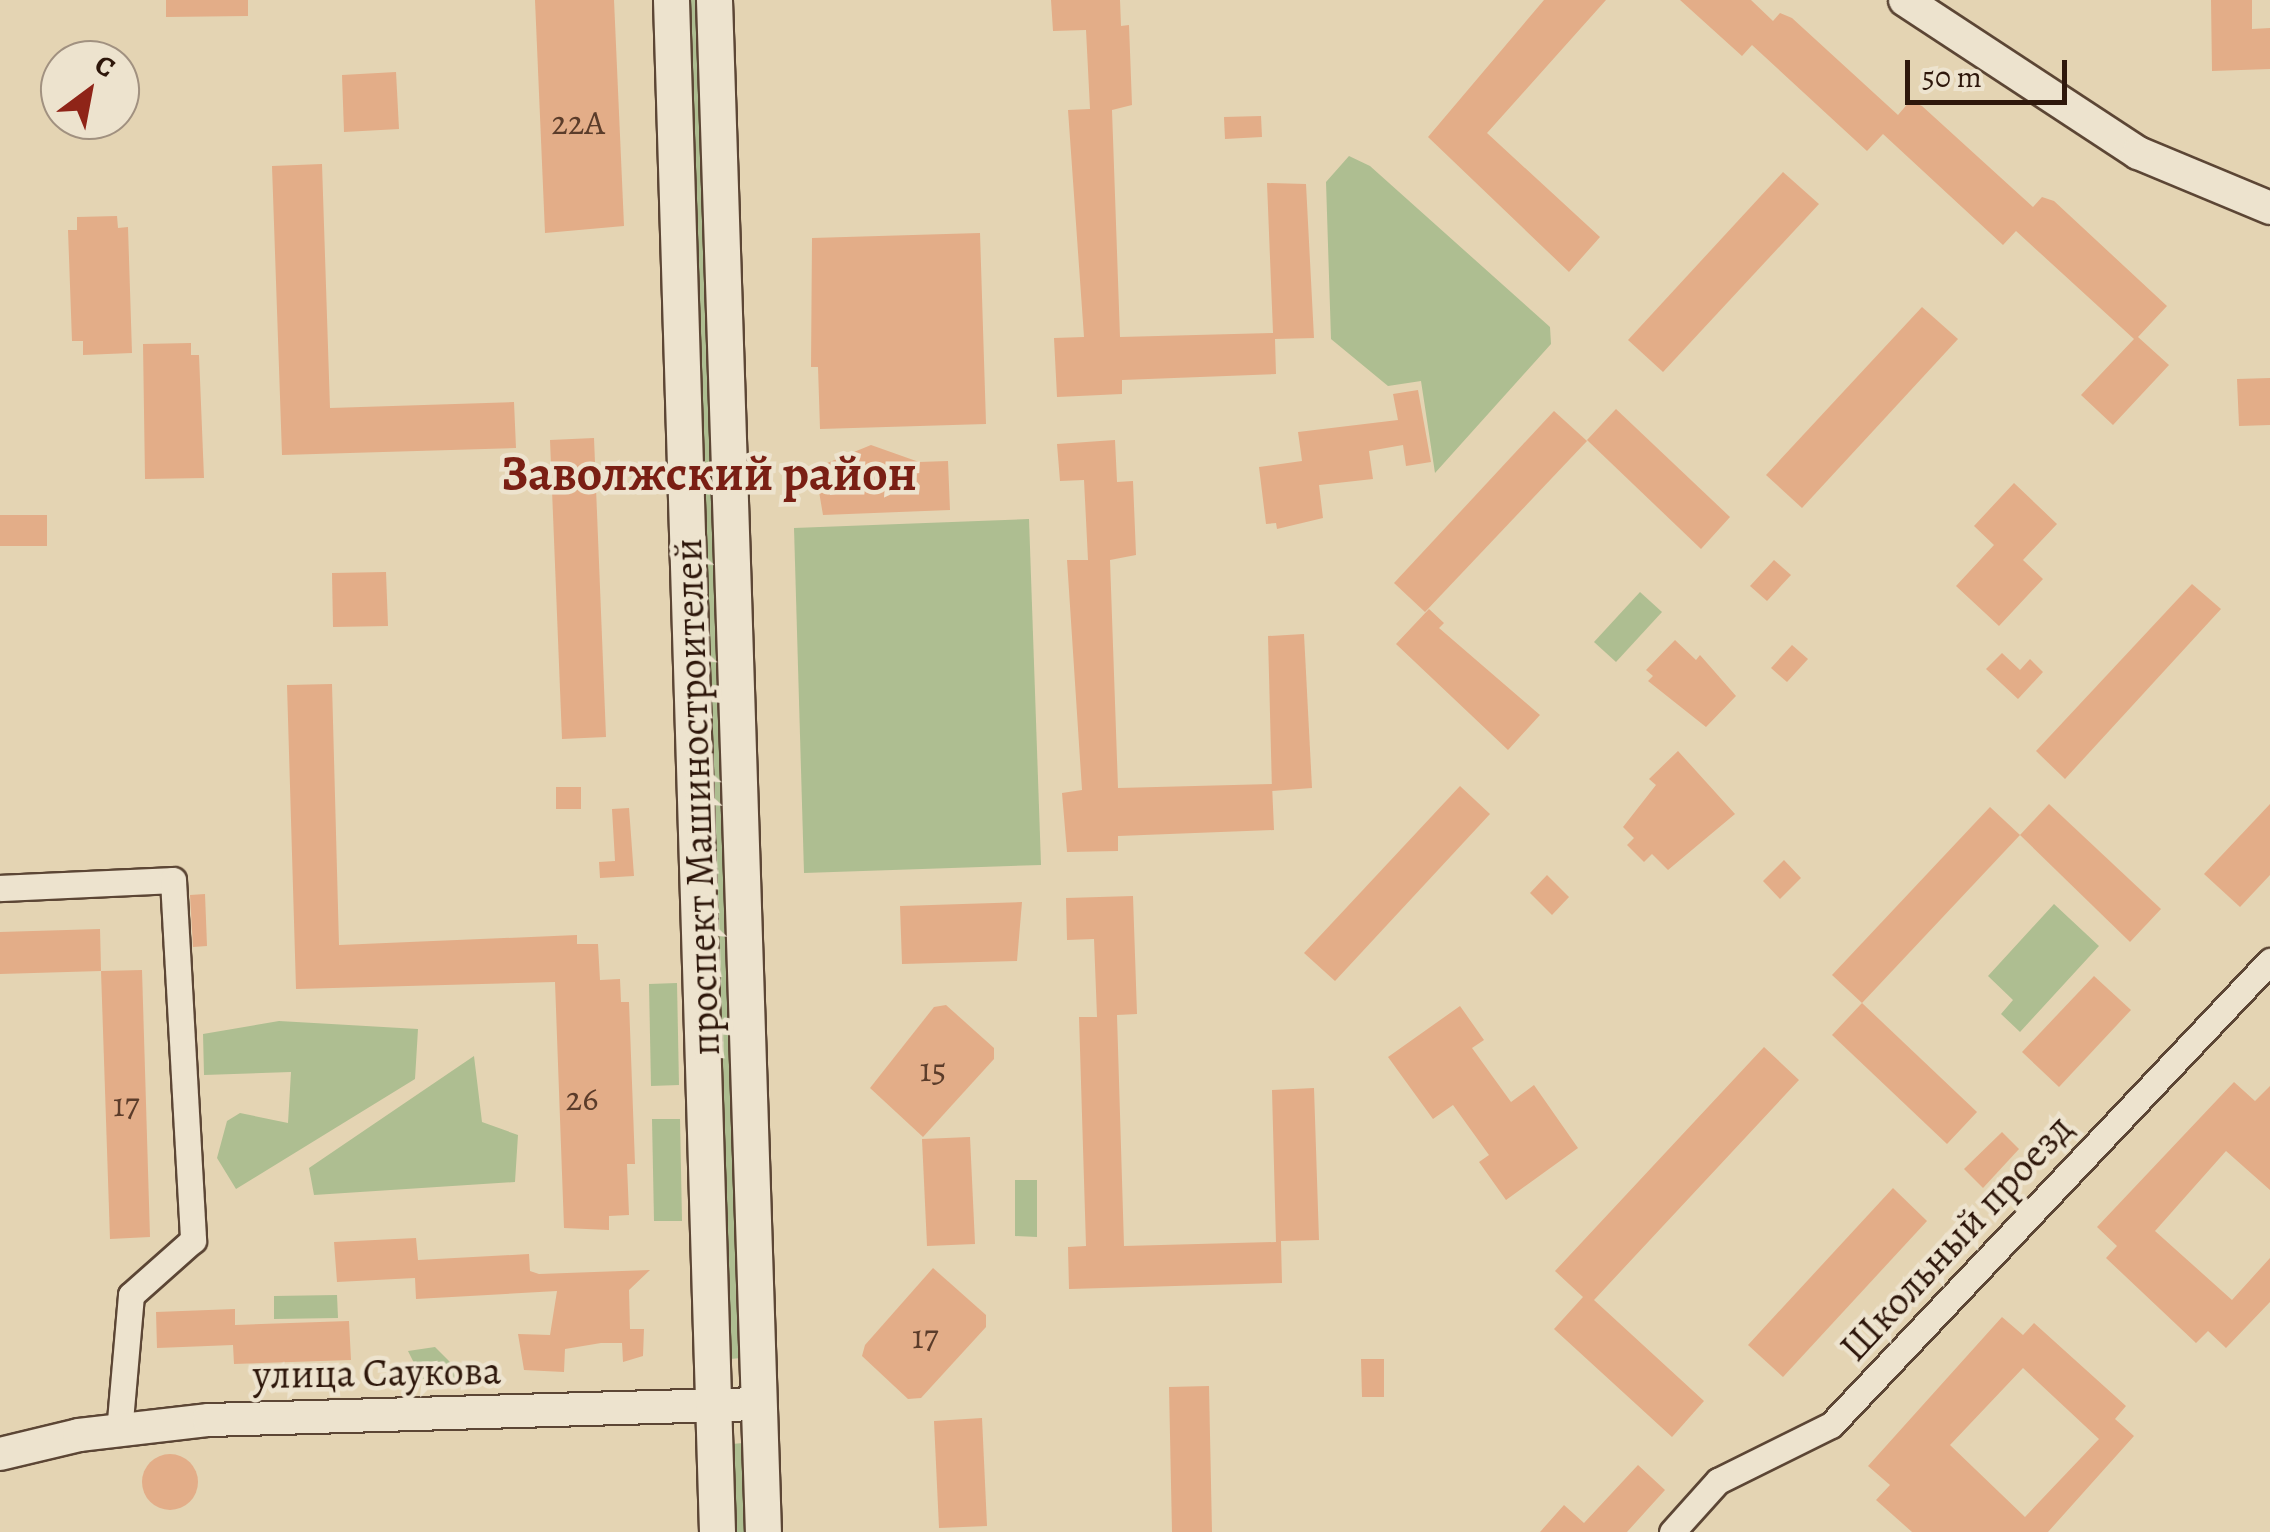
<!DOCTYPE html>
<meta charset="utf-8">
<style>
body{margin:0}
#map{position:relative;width:2270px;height:1532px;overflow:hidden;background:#e4d4b3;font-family:Alegreya,serif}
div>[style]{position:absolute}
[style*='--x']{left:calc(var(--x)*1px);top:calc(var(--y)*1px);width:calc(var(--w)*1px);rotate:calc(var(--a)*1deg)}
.green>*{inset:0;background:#aebe91}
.building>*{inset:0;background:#e3ad88}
.round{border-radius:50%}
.roads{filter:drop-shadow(2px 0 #5c4635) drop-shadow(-2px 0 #5c4635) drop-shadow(0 2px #5c4635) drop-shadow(0 -2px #5c4635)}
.minor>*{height:25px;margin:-12.5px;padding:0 12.5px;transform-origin:12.5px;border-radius:12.5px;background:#ede3ce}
.tertiary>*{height:32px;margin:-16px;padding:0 16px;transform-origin:16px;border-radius:16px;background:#ede3ce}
.secondary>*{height:35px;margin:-17.5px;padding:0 17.5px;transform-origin:17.5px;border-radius:17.5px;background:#ede3ce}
span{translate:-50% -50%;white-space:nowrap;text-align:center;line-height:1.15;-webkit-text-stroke:9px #ede3ce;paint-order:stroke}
.number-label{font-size:35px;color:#5b3c2a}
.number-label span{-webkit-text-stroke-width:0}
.street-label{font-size:40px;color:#2e170b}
.district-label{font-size:50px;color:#7a1f14;font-weight:700}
.north{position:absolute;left:40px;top:40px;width:100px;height:100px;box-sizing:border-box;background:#ede3ce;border:2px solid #a19180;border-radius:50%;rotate:32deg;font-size:28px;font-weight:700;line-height:40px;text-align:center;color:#2e170b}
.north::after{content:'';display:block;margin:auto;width:35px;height:45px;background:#8f2418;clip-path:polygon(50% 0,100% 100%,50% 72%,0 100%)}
.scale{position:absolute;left:1905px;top:60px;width:162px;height:45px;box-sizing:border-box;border:5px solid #2e170b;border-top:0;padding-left:12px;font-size:30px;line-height:35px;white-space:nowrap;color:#2e170b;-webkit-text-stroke:8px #ede3ce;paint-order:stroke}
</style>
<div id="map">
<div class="green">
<i style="clip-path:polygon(688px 0,697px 0,741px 1358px,730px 1359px)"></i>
<i style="clip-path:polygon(1349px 156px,1370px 166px,1550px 327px,1551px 344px,1435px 473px,1421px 381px,1388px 386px,1331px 339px,1326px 182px)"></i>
<i style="clip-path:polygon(1029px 519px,1041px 865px,804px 873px,794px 528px)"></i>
<i style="clip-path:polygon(1640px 592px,1662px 612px,1616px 662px,1594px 642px)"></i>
<i style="clip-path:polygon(2054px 904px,2099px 946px,2020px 1032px,2001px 1014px,2013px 1000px,1988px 976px)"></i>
<i style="clip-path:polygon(677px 983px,679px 1085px,651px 1086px,649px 984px)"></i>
<i style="clip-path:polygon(279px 1021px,418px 1029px,415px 1079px,236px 1189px,217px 1158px,227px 1121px,240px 1113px,288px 1123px,291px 1072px,204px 1075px,203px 1034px)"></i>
<i style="clip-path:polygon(474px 1056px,482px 1122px,518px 1135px,515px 1182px,314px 1195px,309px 1168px)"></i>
<i style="clip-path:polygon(652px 1119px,680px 1119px,682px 1221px,654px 1221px)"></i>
<i style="clip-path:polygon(1015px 1180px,1037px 1180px,1037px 1237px,1015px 1236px)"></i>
<i style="clip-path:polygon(337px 1295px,338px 1318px,274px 1319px,274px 1296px)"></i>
<i style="clip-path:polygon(435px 1347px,453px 1365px,485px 1368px,484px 1378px,422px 1379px,408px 1351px)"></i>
<i style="clip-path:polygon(743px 1443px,747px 1532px,733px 1532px,732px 1444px)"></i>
</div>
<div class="building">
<i style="clip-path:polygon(166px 0,248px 0,248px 16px,166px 17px)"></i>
<i style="clip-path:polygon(535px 0,614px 0,624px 226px,545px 233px)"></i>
<i style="clip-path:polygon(1051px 0,1120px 0,1121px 26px,1129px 25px,1132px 105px,1112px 110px,1120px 337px,1273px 333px,1267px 183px,1306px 184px,1314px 338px,1275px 339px,1276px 374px,1122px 380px,1122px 394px,1057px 397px,1054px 338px,1084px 337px,1068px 110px,1090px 109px,1086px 30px,1053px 31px)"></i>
<i style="clip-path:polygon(1544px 0,1606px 0,1487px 133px,1600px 237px,1569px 272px,1428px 137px)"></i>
<i style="clip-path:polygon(1680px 0,1751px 0,1773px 21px,1780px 13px,1792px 18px,1898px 115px,1910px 101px,1922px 106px,2033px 207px,2042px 197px,2054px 201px,2167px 306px,2138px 337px,2169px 365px,2113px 425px,2081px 395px,2134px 339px,2016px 231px,2003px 245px,1883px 134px,1867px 151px,1752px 45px,1742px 56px)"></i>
<i style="clip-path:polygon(2211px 0,2252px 0,2252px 29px,2270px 28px,2270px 69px,2212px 71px)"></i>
<i style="clip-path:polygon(396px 72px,399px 129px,344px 132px,342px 75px)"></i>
<i style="clip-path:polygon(1261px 116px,1262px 137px,1225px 139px,1224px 117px)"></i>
<i style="clip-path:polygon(322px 164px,330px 408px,514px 402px,516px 448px,282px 455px,272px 166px)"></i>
<i style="clip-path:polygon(1783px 172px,1819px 204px,1663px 372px,1628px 340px)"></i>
<i style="clip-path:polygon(117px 216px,118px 228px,128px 227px,132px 353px,83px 355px,83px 341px,72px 341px,68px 230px,77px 230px,77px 217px)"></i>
<i style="clip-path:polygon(980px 233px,986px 424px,820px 429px,818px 367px,811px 367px,812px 238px)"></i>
<i style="clip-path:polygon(1922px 307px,1958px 339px,1802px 508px,1766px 475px)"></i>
<i style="clip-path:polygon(191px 343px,191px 355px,199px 355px,204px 478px,145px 479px,143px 344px)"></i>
<i style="clip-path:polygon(2270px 378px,2270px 425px,2239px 426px,2237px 379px)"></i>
<i style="clip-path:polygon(1418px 390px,1431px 462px,1406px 466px,1403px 445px,1369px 451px,1373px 479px,1319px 485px,1323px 518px,1277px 529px,1276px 523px,1266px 524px,1259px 467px,1302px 461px,1298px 432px,1398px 420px,1393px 394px)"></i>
<i style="clip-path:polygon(1616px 409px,1730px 517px,1701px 549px,1587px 440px)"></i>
<i style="clip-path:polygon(1554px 411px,1587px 441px,1425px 612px,1394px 583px)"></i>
<i style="clip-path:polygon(594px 438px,606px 737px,562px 739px,550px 440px)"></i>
<i style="clip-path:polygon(1115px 440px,1117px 482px,1133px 481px,1136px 555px,1110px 560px,1118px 788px,1272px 784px,1274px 830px,1118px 836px,1118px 851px,1067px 852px,1062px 793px,1082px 790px,1067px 560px,1088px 560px,1084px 480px,1060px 481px,1057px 444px)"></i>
<i style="clip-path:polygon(871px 445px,919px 462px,948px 461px,950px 510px,823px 515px,815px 468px)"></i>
<i style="clip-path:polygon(2014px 483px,2057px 524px,2023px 560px,2043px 579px,1999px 626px,1956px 586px,1994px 545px,1974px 526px)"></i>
<i style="clip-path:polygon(0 515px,47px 515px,47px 546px,0 546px)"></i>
<i style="clip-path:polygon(1774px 560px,1791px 575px,1767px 601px,1750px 586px)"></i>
<i style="clip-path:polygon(386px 572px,388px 626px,333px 627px,332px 573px)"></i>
<i style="clip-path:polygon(2192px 584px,2221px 609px,2065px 779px,2036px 751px)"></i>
<i style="clip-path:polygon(1429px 609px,1444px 623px,1439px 628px,1540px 715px,1508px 750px,1396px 644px)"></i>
<i style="clip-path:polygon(1304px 634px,1312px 788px,1272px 791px,1268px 636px)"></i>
<i style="clip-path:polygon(1675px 640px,1696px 660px,1700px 655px,1736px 696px,1706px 727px,1648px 681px,1653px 676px,1646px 670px)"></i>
<i style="clip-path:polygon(1792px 645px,1808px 659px,1787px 682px,1771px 668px)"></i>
<i style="clip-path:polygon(2002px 653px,2020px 670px,2030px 659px,2043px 672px,2018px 699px,1986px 669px)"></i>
<i style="clip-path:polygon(332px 684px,339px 945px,577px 935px,577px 944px,598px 944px,600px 980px,620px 979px,621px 1002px,629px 1002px,635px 1164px,627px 1164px,629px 1215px,609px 1216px,609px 1230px,564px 1228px,555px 982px,296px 989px,287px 685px)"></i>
<i style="clip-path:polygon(1678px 751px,1735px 814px,1668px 870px,1652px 854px,1644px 862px,1627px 845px,1634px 838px,1623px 827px,1656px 785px,1649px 779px)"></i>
<i style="clip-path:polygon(1460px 786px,1490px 814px,1335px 981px,1304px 953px)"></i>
<i style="clip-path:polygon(556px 787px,581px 787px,581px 809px,556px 809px)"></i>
<i style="clip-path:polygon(2049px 804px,2161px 909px,2130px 942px,2020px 835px)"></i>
<i style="clip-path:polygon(2270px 804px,2270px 875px,2240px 907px,2204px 874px)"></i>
<i style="clip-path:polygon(1990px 807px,2020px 835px,1862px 1003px,1832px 975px)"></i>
<i style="clip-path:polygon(629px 808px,634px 876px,600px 878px,599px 862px,615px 861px,612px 809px)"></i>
<i style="clip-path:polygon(1784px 860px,1801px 878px,1780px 899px,1763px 881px)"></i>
<i style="clip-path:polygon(1547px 875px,1569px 897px,1552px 915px,1530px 893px)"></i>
<i style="clip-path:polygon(205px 894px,207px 946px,193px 947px,190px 895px)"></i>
<i style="clip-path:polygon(1133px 896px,1137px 1014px,1117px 1015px,1124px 1246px,1276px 1242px,1272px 1090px,1314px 1088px,1319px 1240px,1281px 1241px,1282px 1283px,1069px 1289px,1068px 1247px,1086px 1246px,1079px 1017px,1097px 1017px,1094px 939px,1067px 940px,1066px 898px)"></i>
<i style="clip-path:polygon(1022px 902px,1017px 961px,902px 964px,900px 906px)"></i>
<i style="clip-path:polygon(100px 929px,101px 971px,0 974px,0 932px)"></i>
<i style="clip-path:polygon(142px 970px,150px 1237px,110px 1239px,101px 971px)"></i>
<i style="clip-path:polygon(2094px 976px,2131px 1010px,2059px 1087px,2022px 1052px)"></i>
<i style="clip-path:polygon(1862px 1003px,1977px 1112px,1947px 1144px,1832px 1035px)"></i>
<i style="clip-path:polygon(946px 1005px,994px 1048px,994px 1059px,923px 1137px,870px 1088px,934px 1007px)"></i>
<i style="clip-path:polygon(1460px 1006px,1484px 1040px,1472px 1048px,1511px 1102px,1534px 1085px,1578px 1148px,1506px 1200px,1479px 1162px,1489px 1155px,1453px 1105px,1433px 1119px,1388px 1057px)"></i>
<i style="clip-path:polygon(1764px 1047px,1799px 1080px,1594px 1300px,1704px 1401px,1672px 1437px,1554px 1329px,1583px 1297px,1555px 1271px)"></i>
<i style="clip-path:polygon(2234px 1082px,2255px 1101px,2270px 1086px,2270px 1190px,2226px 1151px,2155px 1231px,2232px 1300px,2270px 1258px,2270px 1302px,2226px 1348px,2208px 1331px,2196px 1343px,2106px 1258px,2117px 1246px,2097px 1227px)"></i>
<i style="clip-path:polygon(2002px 1132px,2019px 1149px,1983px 1188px,1964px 1169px)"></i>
<i style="clip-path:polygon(970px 1137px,975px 1244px,927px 1246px,922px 1139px)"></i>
<i style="clip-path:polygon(1893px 1188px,1927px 1221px,1783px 1377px,1748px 1345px)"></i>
<i style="clip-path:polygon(416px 1238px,418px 1260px,529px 1254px,530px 1271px,539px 1274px,650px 1270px,629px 1290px,630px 1329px,644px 1329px,643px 1356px,623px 1362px,622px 1343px,601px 1343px,565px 1349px,564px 1372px,524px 1370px,518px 1334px,550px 1335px,557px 1291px,416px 1299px,415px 1278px,337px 1282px,334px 1242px)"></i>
<i style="clip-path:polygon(933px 1268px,986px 1315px,986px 1327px,921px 1398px,908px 1399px,862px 1356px,865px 1345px)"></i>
<i style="clip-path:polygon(235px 1309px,235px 1325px,349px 1321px,351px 1360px,234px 1364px,233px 1345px,157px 1348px,156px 1312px)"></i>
<i style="clip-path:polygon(evenodd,2002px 1317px,2023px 1335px,2034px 1323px,2126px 1406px,2115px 1419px,2134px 1436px,2048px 1532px,1912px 1532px,1876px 1500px,1890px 1485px,1868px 1466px,2002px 1317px,2023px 1368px,2099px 1439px,2025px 1517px,1950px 1445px,2023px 1368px)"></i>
<i style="clip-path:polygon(1361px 1359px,1384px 1359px,1384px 1397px,1362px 1397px)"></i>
<i style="clip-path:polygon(1209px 1386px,1212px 1532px,1172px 1532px,1169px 1387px)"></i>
<i style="clip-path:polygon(982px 1418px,987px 1526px,939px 1528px,934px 1421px)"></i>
<i class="round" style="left:142px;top:1454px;width:56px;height:56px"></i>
<i style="clip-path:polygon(1638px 1465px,1665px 1490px,1627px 1532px,1540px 1532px,1564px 1505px,1584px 1523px)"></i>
</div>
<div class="roads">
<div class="minor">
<i style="--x:0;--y:888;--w:173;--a:-2.6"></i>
<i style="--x:173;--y:880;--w:361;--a:86.8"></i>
<i style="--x:193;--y:1240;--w:83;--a:138.4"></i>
<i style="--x:131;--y:1295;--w:137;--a:95"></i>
<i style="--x:1672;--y:1532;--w:69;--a:-48"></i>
<i style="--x:1718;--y:1481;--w:126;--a:-26.4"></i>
<i style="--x:1831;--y:1425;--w:639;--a:-46.59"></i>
</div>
<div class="tertiary">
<i style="--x:1905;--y:0;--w:279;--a:33.3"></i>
<i style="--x:2138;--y:153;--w:143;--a:22.6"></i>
<i style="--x:0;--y:1454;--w:81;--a:-13.5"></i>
<i style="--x:79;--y:1435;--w:131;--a:-6.6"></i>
<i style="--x:209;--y:1420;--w:549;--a:-1.67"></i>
</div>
<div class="secondary">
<i style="--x:671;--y:0;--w:1533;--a:88.28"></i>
<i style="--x:714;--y:0;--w:1533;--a:88.17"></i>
</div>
</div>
<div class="number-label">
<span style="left:578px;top:122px">22А</span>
<span style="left:933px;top:1069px">15</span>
<span style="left:582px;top:1098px">26</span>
<span style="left:126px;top:1104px">17</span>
<span style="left:925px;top:1336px">17</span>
</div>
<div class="street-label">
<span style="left:697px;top:797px;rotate:-92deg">проспект Машиностроителей</span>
<span style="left:1956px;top:1238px;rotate:-47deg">Школьный проезд</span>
<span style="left:377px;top:1373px;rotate:-1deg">улица Саукова</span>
</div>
<div class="district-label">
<span style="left:709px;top:474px">Заволжский район</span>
</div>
<div class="north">С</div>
<div class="scale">50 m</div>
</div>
